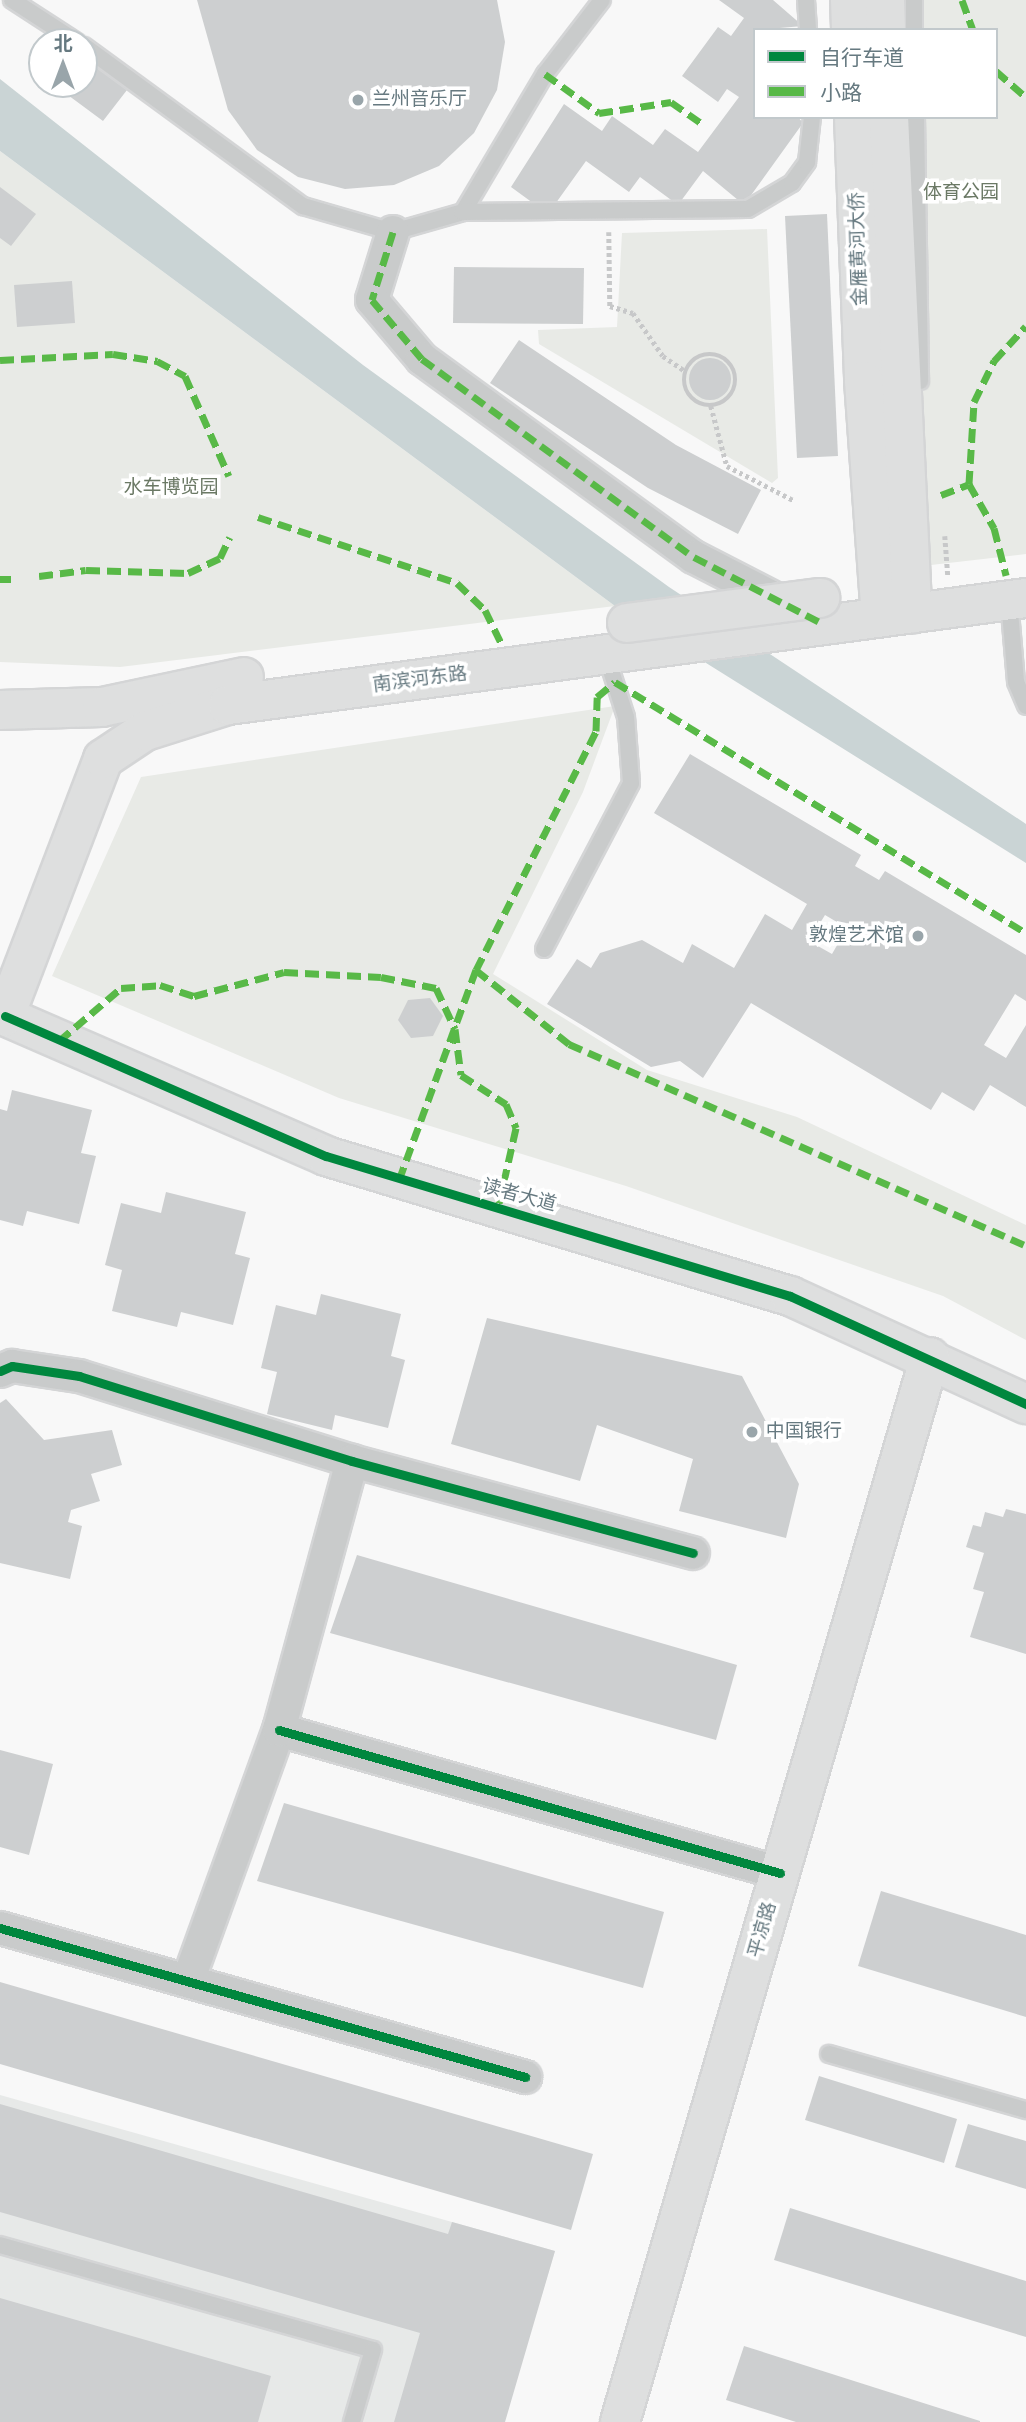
<!DOCTYPE html>
<meta charset="utf-8">
<style>
body{margin:0}
#map{position:relative;width:1026px;height:2422px;overflow:hidden;background:#f8f8f8;font-family:"Nunito Sans","Noto Sans SC",sans-serif}
div>[style]{position:absolute}
[style*='--x']{left:calc(var(--x)*1px);top:calc(var(--y)*1px);width:calc(var(--w)*1px);rotate:calc(var(--a)*1deg)}
.built>*{inset:0;background:#e7e9e8}
.green>*{inset:0;background:#e8eae6}
.water>*{inset:0;background:#cad4d5}
.building>*{inset:0;background:#cdcfd0}
.round{border-radius:50%}
.path>*{height:4.5px;margin-top:-2.25px;transform-origin:0;background:repeating-linear-gradient(90deg,#c7c8c9 0 3.5px,transparent 0 7px)}
.path>.ring{margin:-2.25px;padding:0;box-sizing:content-box;background:none;border:4.5px solid #c7c8c9;border-radius:50%}
.roads{filter:drop-shadow(2px 0 #d4d5d6) drop-shadow(-2px 0 #d4d5d6) drop-shadow(0 2px #d4d5d6) drop-shadow(0 -2px #d4d5d6)}
.lane>*{height:16px;margin:-8px;padding:0 8px;transform-origin:8px;border-radius:8px;background:#c9cbcb}
.street>*{height:32px;margin:-16px;padding:0 16px;transform-origin:16px;border-radius:16px;background:#c9cbcb}
.secondary>*{height:38px;margin:-19px;padding:0 19px;transform-origin:19px;border-radius:19px;background:#dedfdf}
.bridges{filter:drop-shadow(2px 0 #d4d5d6) drop-shadow(-2px 0 #d4d5d6) drop-shadow(0 2px #d4d5d6) drop-shadow(0 -2px #d4d5d6)}
.secondary-bridge>*{height:38px;margin:-19px;padding:0 19px;transform-origin:19px;border-radius:19px;background:#dedfdf}
.quiet>*{height:7px;margin-top:-3.5px;transform-origin:0;background:repeating-linear-gradient(90deg,#58b947 0 14px,transparent 0 21px)}
.cycleway>*{height:9px;margin:-4.5px;padding:0 4.5px;transform-origin:4.5px;border-radius:4.5px;background:#00873e}
.dots>*{width:19px;height:19px;translate:-50% -50%;box-sizing:border-box;border:4px solid #fff;border-radius:50%}
span{translate:-50% -50%;white-space:nowrap;text-align:center;line-height:1.15;-webkit-text-stroke:7px #fff;paint-order:stroke}
.poi-label{font-size:19px;color:#667980}
.left{translate:0 -50%;text-align:left}
.right{translate:-100% -50%;text-align:right}
.park-label{font-size:19px;color:#6b7965}
.street-label{font-size:19px;color:#667980}
.legend{position:absolute;left:753px;top:28px;width:245px;height:91px;box-sizing:border-box;background:#fff;border:2px solid #c2c9cc;margin:0;padding:9px 12px;list-style:none;font-size:21px;color:#667980}
.legend li{display:flex;align-items:center;gap:14px;height:35px}
.legend b{width:35px;border:2px solid #c2c9cc}
.north{position:absolute;left:28px;top:28px;width:70px;height:70px;box-sizing:border-box;background:#fff;border:2px solid #c2c9cc;border-radius:50%;rotate:0deg;font-size:19px;font-weight:700;line-height:28px;text-align:center;color:#667980}
.north::after{content:'';display:block;margin:auto;width:24px;height:32px;background:#99a5aa;clip-path:polygon(50% 0,100% 100%,50% 72%,0 100%)}
</style>
<div id="map">
<div class="built">
<i style="clip-path:polygon(0 2095px,555px 2251px,503px 2422px,0 2422px)"></i>
</div>
<div class="green">
<i style="clip-path:polygon(892px 0,1026px 0,1026px 554px,905px 568px,895px 117px,996px 117px,996px 30px,893px 30px)"></i>
<i style="clip-path:polygon(0 151px,615px 606px,120px 667px,0 662px)"></i>
<i style="clip-path:polygon(767px 229px,778px 478px,772px 483px,539px 344px,538px 330px,617px 327px,622px 233px)"></i>
<i style="clip-path:polygon(615px 706px,583px 792px,493px 974px,647px 1070px,797px 1117px,1026px 1225px,1026px 1340px,943px 1296px,626px 1186px,339px 1098px,52px 976px,141px 777px)"></i>
</div>
<div class="water">
<i style="clip-path:polygon(0 79px,363px 365px,669px 587px,1026px 824px,1026px 863px,615px 606px,0 151px)"></i>
</div>
<div class="building">
<i style="clip-path:polygon(197px 0,497px 0,505px 42px,497px 90px,474px 133px,439px 166px,394px 185px,345px 189px,298px 177px,257px 150px,228px 110px)"></i>
<i style="clip-path:polygon(719px 0,773px 0,803px 26px,755px 30px,755px 117px,798px 117px,803px 123px,744px 205px,703px 171px,678px 205px,640px 177px,629px 192px,586px 161px,548px 214px,511px 187px,564px 104px,602px 131px,612px 116px,653px 145px,665px 129px,698px 152px,739px 97px,727px 89px,718px 102px,682px 76px,718px 27px,731px 36px,744px 18px)"></i>
<i style="clip-path:polygon(84px 57px,127px 90px,103px 121px,53px 84px,84px 84px)"></i>
<i style="clip-path:polygon(0 187px,36px 214px,11px 246px,0 238px)"></i>
<i style="clip-path:polygon(827px 214px,838px 456px,797px 458px,785px 216px)"></i>
<i style="clip-path:polygon(454px 267px,584px 268px,583px 324px,453px 323px)"></i>
<i style="clip-path:polygon(72px 281px,75px 323px,17px 327px,14px 285px)"></i>
<i style="clip-path:polygon(519px 340px,676px 445px,761px 490px,738px 534px,648px 488px,490px 383px)"></i>
<i class="round" style="left:689px;top:358px;width:42px;height:42px"></i>
<i style="clip-path:polygon(evenodd,690px 754px,861px 855px,855px 866px,879px 880px,885px 871px,1026px 955px,1026px 1001px,1015px 994px,984px 1045px,1006px 1058px,1026px 1025px,1026px 1107px,990px 1085px,974px 1111px,942px 1092px,931px 1110px,751px 1003px,703px 1078px,680px 1061px,651px 1067px,547px 1004px,577px 959px,591px 968px,600px 953px,642px 940px,683px 963px,692px 944px,734px 968px,765px 914px,792px 930px,807px 904px,654px 813px,690px 754px,825px 915px,847px 928px,832px 954px,809px 941px,825px 915px)"></i>
<i style="clip-path:polygon(430px 998px,443px 1016px,433px 1036px,411px 1038px,398px 1020px,408px 1000px)"></i>
<i style="clip-path:polygon(12px 1090px,92px 1110px,81px 1153px,96px 1156px,79px 1224px,27px 1211px,23px 1226px,0 1220px,0 1109px,7px 1111px)"></i>
<i style="clip-path:polygon(166px 1192px,246px 1212px,235px 1254px,250px 1258px,233px 1325px,181px 1312px,177px 1327px,112px 1311px,122px 1270px,105px 1265px,121px 1203px,161px 1213px)"></i>
<i style="clip-path:polygon(321px 1294px,401px 1314px,391px 1356px,405px 1360px,388px 1428px,335px 1415px,332px 1430px,267px 1414px,277px 1372px,261px 1368px,276px 1305px,316px 1315px)"></i>
<i style="clip-path:polygon(487px 1318px,742px 1376px,799px 1484px,786px 1538px,679px 1511px,693px 1459px,597px 1425px,580px 1481px,451px 1444px)"></i>
<i style="clip-path:polygon(6px 1399px,44px 1440px,112px 1430px,122px 1465px,91px 1474px,100px 1501px,71px 1510px,68px 1522px,82px 1526px,70px 1579px,0 1563px,0 1403px)"></i>
<i style="clip-path:polygon(1006px 1509px,1026px 1514px,1026px 1654px,970px 1637px,984px 1592px,973px 1589px,984px 1553px,966px 1547px,973px 1525px,981px 1527px,985px 1512px,1003px 1517px)"></i>
<i style="clip-path:polygon(357px 1555px,737px 1665px,716px 1740px,330px 1633px)"></i>
<i style="clip-path:polygon(0 1750px,53px 1764px,29px 1855px,0 1847px)"></i>
<i style="clip-path:polygon(284px 1803px,664px 1912px,643px 1988px,257px 1881px)"></i>
<i style="clip-path:polygon(881px 1891px,1026px 1935px,1026px 2017px,858px 1966px)"></i>
<i style="clip-path:polygon(0 1982px,593px 2154px,571px 2230px,0 2064px)"></i>
<i style="clip-path:polygon(819px 2076px,957px 2119px,944px 2163px,805px 2120px)"></i>
<i style="clip-path:polygon(0 2104px,448px 2234px,452px 2222px,555px 2251px,505px 2422px,394px 2422px,420px 2333px,0 2212px)"></i>
<i style="clip-path:polygon(968px 2124px,1026px 2141px,1026px 2189px,955px 2167px)"></i>
<i style="clip-path:polygon(790px 2208px,1026px 2281px,1026px 2337px,774px 2260px)"></i>
<i style="clip-path:polygon(0 2298px,271px 2376px,258px 2422px,0 2422px)"></i>
<i style="clip-path:polygon(744px 2346px,980px 2421px,980px 2422px,796px 2422px,726px 2400px)"></i>
</div>
<div class="path">
<i style="--x:609;--y:232;--w:74;--a:89.2"></i>
<i style="--x:610;--y:306;--w:24;--a:17"></i>
<i style="--x:633;--y:313;--w:52;--a:55.1"></i>
<i style="--x:663;--y:356;--w:27;--a:34"></i>
<i class="ring" style="left:684px;top:354px;width:47.5px;height:47.5px"></i>
<i style="--x:711;--y:406;--w:62;--a:75.1"></i>
<i style="--x:727;--y:466;--w:76;--a:27.2"></i>
<i style="--x:945;--y:536;--w:40;--a:85.7"></i>
</div>
<div class="roads">
<div class="lane">
<i style="--x:12;--y:0;--w:77;--a:32.9"></i>
<i style="--x:806;--y:0;--w:30;--a:86"></i>
<i style="--x:914;--y:0;--w:30;--a:90"></i>
<i style="--x:84;--y:46;--w:271;--a:36.2"></i>
<i style="--x:303;--y:206;--w:94;--a:16.1"></i>
<i style="--x:393;--y:232;--w:73;--a:-15.9"></i>
<i style="--x:463;--y:212;--w:161;--a:-59.3"></i>
<i style="--x:545;--y:74;--w:93;--a:-52.4"></i>
<i style="--x:916;--y:117;--w:264;--a:89.1"></i>
<i style="--x:463;--y:212;--w:285;--a:-0.6"></i>
<i style="--x:748;--y:209;--w:51;--a:-30.6"></i>
<i style="--x:792;--y:183;--w:26;--a:-54"></i>
<i style="--x:807;--y:162;--w:45;--a:-83.7"></i>
<i style="--x:1009;--y:600;--w:82;--a:85.1"></i>
<i style="--x:1016;--y:682;--w:26;--a:67"></i>
<i style="--x:544;--y:949;--w:187;--a:-62.3"></i>
<i style="--x:631;--y:783;--w:66;--a:-94.3"></i>
<i style="--x:626;--y:717;--w:65;--a:-107.9"></i>
<i style="--x:829;--y:2054;--w:205;--a:15.9"></i>
<i style="--x:0;--y:2245;--w:387;--a:15.7"></i>
<i style="--x:373;--y:2350;--w:75;--a:106.3"></i>
</div>
<div class="street">
<i style="--x:393;--y:232;--w:71;--a:107.2"></i>
<i style="--x:372;--y:300;--w:77;--a:49.7"></i>
<i style="--x:422;--y:359;--w:336;--a:36.1"></i>
<i style="--x:694;--y:557;--w:109;--a:27.3"></i>
<i style="--x:0;--y:1371;--w:13;--a:-23"></i>
<i style="--x:12;--y:1366;--w:68;--a:8.5"></i>
<i style="--x:79;--y:1376;--w:286;--a:17.3"></i>
<i style="--x:352;--y:1461;--w:353;--a:15.1"></i>
<i style="--x:279;--y:1730;--w:521;--a:15.93"></i>
<i style="--x:0;--y:1928;--w:546;--a:15.84"></i>
<i style="--x:188;--y:1981;--w:267;--a:-70.1"></i>
<i style="--x:279;--y:1730;--w:279;--a:-74.8"></i>
</div>
<div class="secondary">
<i style="--x:850;--y:0;--w:30;--a:88"></i>
<i style="--x:885;--y:0;--w:30;--a:88"></i>
<i style="--x:854;--y:117;--w:264;--a:87.8"></i>
<i style="--x:864;--y:381;--w:236;--a:85.9"></i>
<i style="--x:889;--y:117;--w:497;--a:87.3"></i>
<i style="--x:0;--y:710;--w:102;--a:-1.7"></i>
<i style="--x:102;--y:707;--w:145;--a:-11.9"></i>
<i style="--x:0;--y:1014;--w:356;--a:23.5"></i>
<i style="--x:326;--y:1156;--w:485;--a:16.8"></i>
<i style="--x:790;--y:1296;--w:260;--a:24.6"></i>
<i style="--x:5;--y:1016;--w:275;--a:-69.1"></i>
<i style="--x:103;--y:759;--w:50;--a:-33.7"></i>
<i style="--x:145;--y:731;--w:87;--a:-17.4"></i>
<i style="--x:228;--y:705;--w:805;--a:-7.64"></i>
<i style="--x:620;--y:2422;--w:1109;--a:-73.77"></i>
</div>
</div>
<div class="bridges">
<div class="secondary-bridge">
<i style="--x:627;--y:623;--w:195;--a:-7.4"></i>
</div>
</div>
<div class="quiet">
<i style="--x:962;--y:0;--w:32;--a:70"></i>
<i style="--x:996;--y:71;--w:40;--a:41"></i>
<i style="--x:545;--y:74;--w:67;--a:35.8"></i>
<i style="--x:599;--y:113;--w:73;--a:-8.7"></i>
<i style="--x:671;--y:102;--w:37;--a:35"></i>
<i style="--x:393;--y:232;--w:71;--a:107.2"></i>
<i style="--x:372;--y:300;--w:77;--a:49.7"></i>
<i style="--x:422;--y:359;--w:336;--a:36.1"></i>
<i style="--x:694;--y:557;--w:145;--a:27.4"></i>
<i style="--x:0;--y:360;--w:113;--a:-3"></i>
<i style="--x:113;--y:354;--w:45;--a:9"></i>
<i style="--x:157;--y:361;--w:32;--a:28"></i>
<i style="--x:185;--y:376;--w:109;--a:66.3"></i>
<i style="--x:969;--y:484;--w:51;--a:60.4"></i>
<i style="--x:994;--y:528;--w:49;--a:75.7"></i>
<i style="--x:941;--y:495;--w:30;--a:-21"></i>
<i style="--x:969;--y:484;--w:82;--a:-86.5"></i>
<i style="--x:974;--y:402;--w:46;--a:-64"></i>
<i style="--x:994;--y:361;--w:47;--a:-47.6"></i>
<i style="--x:258;--y:517;--w:210;--a:18.3"></i>
<i style="--x:457;--y:583;--w:39;--a:44"></i>
<i style="--x:485;--y:610;--w:37;--a:64"></i>
<i style="--x:39;--y:576;--w:47;--a:-7.3"></i>
<i style="--x:86;--y:570;--w:102;--a:1.7"></i>
<i style="--x:188;--y:573;--w:35;--a:-25"></i>
<i style="--x:220;--y:558;--w:23;--a:-65"></i>
<i style="--x:0;--y:579;--w:11;--a:0"></i>
<i style="--x:476;--y:970;--w:119;--a:38.5"></i>
<i style="--x:569;--y:1044;--w:500;--a:23.8"></i>
<i style="--x:59;--y:1041;--w:82;--a:-40.5"></i>
<i style="--x:121;--y:988;--w:39;--a:-4"></i>
<i style="--x:160;--y:985;--w:36;--a:18"></i>
<i style="--x:194;--y:996;--w:93;--a:-14.9"></i>
<i style="--x:284;--y:972;--w:97;--a:3"></i>
<i style="--x:381;--y:977;--w:56;--a:11.3"></i>
<i style="--x:436;--y:988;--w:45;--a:65.1"></i>
<i style="--x:455;--y:1029;--w:46;--a:82.6"></i>
<i style="--x:461;--y:1075;--w:54;--a:32.8"></i>
<i style="--x:506;--y:1104;--w:26;--a:67"></i>
<i style="--x:516;--y:1128;--w:82;--a:102.7"></i>
<i style="--x:399;--y:1180;--w:224;--a:-69.9"></i>
<i style="--x:476;--y:970;--w:267;--a:-63.3"></i>
<i style="--x:596;--y:731;--w:34;--a:-88"></i>
<i style="--x:597;--y:697;--w:23;--a:-40"></i>
<i style="--x:615;--y:682;--w:482;--a:31.4"></i>
</div>
<div class="cycleway">
<i style="--x:5;--y:1016;--w:350;--a:23.6"></i>
<i style="--x:326;--y:1156;--w:485;--a:16.8"></i>
<i style="--x:790;--y:1296;--w:260;--a:24.6"></i>
<i style="--x:0;--y:1371;--w:13;--a:-23"></i>
<i style="--x:12;--y:1366;--w:68;--a:8.5"></i>
<i style="--x:79;--y:1376;--w:286;--a:17.3"></i>
<i style="--x:352;--y:1461;--w:353;--a:15.1"></i>
<i style="--x:279;--y:1730;--w:521;--a:15.93"></i>
<i style="--x:0;--y:1928;--w:546;--a:15.84"></i>
</div>
<div class="dots">
<i style="left:358px;top:100px;background:#99a5aa"></i>
<i style="left:918px;top:936px;background:#99a5aa"></i>
<i style="left:752px;top:1432px;background:#99a5aa"></i>
</div>
<div class="poi-label">
<span class="left" style="left:372px;top:100px">兰州音乐厅</span>
<span class="right" style="left:904px;top:936px">敦煌艺术馆</span>
<span class="left" style="left:766px;top:1432px">中国银行</span>
</div>
<div class="park-label">
<span style="left:961px;top:193px">体育公园</span>
<span style="left:171px;top:488px">水车博览园</span>
</div>
<div class="street-label">
<span style="left:859px;top:249px;rotate:-92deg">金雁黄河大侨</span>
<span style="left:420px;top:680px;rotate:-7deg">南滨河东路</span>
<span style="left:519px;top:1196px;rotate:15deg">读者大道</span>
<span style="left:763px;top:1930px;rotate:-74deg">平凉路</span>
</div>
<ul class="legend">
<li><b style="height:9px;background:#00873e"></b>自行车道</li>
<li><b style="height:9px;background:#58b947"></b>小路</li>
</ul>
<div class="north">北</div>
</div>
